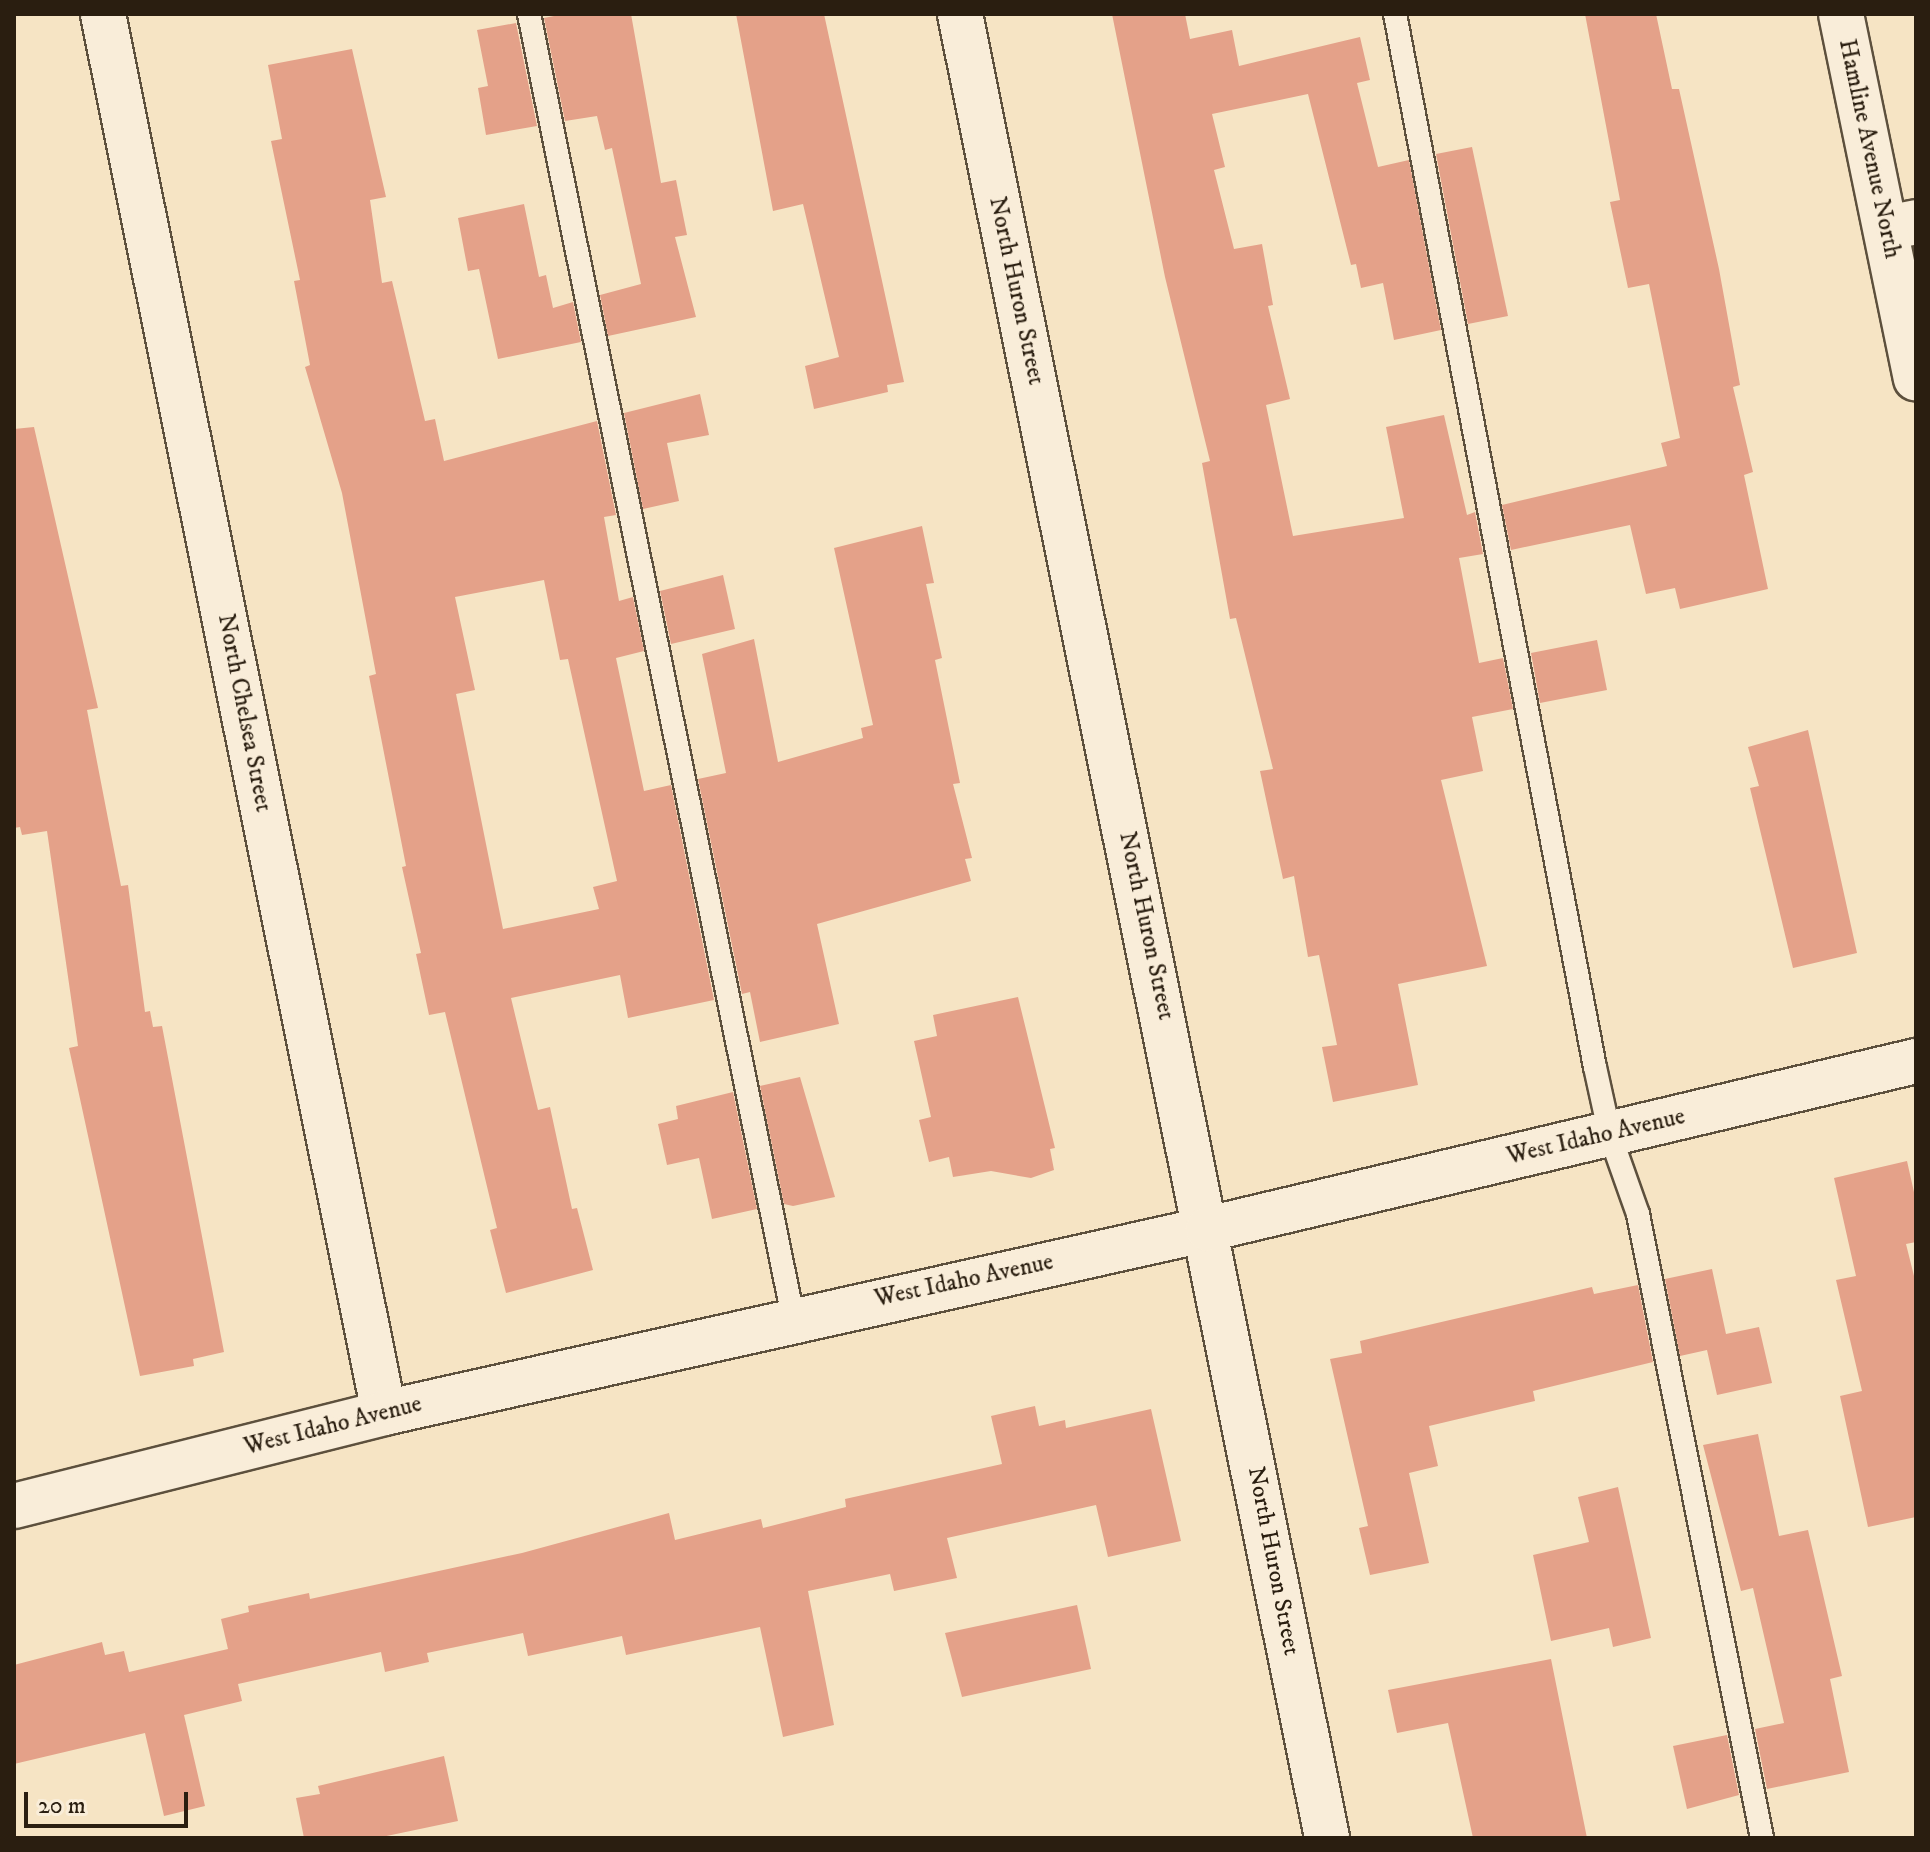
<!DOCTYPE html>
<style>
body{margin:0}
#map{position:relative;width:1930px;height:1852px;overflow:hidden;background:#f6e4c4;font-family:"IM FELL DW Pica",serif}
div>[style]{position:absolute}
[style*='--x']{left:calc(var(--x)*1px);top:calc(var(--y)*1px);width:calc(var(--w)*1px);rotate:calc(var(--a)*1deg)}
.building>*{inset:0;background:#e4a189}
.roads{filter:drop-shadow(2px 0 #5d503d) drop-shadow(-2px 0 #5d503d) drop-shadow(0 2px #5d503d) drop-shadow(0 -2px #5d503d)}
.service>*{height:22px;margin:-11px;padding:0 11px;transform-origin:11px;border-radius:11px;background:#f9edd9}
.minor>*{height:44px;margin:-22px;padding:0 22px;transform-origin:22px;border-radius:22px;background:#f9edd9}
.tertiary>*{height:44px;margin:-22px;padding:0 22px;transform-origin:22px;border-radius:22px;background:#f9edd9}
span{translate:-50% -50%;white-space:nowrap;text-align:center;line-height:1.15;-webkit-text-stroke:6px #f9edd9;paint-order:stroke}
.street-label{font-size:24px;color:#2a1e10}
.frame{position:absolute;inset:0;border:16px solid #2a1e10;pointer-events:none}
.scale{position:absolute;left:24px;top:1792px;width:164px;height:36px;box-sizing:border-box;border:4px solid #2a1e10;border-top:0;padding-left:10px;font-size:24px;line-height:28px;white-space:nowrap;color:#2a1e10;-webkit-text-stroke:6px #f9edd9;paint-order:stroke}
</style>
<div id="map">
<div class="building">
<i style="clip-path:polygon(564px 14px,631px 14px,661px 183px,676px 180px,687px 235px,675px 237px,696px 317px,608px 336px,600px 295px,641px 284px,612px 148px,605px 150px,597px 116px,565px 121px,544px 18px)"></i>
<i style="clip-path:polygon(736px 14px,824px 14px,904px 382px,887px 385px,888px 392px,814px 409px,805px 366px,839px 357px,803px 204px,773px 211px)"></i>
<i style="clip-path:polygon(1112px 14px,1185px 14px,1190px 39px,1232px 30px,1239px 66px,1360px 37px,1370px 80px,1357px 83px,1378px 167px,1409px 160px,1441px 330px,1394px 340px,1383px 283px,1361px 288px,1356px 264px,1351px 265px,1308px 94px,1212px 114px,1225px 167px,1214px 170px,1234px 249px,1262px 244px,1273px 305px,1268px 306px,1290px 399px,1266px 405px,1293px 536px,1404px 518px,1386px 427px,1444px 415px,1467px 515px,1475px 512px,1483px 554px,1459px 558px,1479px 663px,1503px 658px,1513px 709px,1472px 717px,1483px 771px,1441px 780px,1487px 966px,1398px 984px,1418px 1085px,1333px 1102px,1322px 1047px,1337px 1045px,1319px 955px,1308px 957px,1294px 876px,1283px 879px,1260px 771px,1273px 769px,1236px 618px,1230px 619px,1202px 463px,1210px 461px,1165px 277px)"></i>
<i style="clip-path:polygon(1585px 14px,1656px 14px,1672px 89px,1679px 89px,1719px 269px,1740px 385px,1733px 387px,1753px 472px,1744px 475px,1768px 589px,1680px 609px,1675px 588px,1646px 594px,1630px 525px,1511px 550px,1502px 505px,1667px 466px,1661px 443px,1680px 438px,1649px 284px,1628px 288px,1610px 202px,1620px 200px)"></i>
<i style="clip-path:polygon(516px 23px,537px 126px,486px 135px,478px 88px,488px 86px,477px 30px)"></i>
<i style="clip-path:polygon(evenodd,352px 49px,386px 197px,370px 200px,382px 283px,392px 281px,425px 421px,435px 419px,444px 461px,597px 421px,616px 515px,604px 517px,619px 601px,633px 597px,644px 651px,616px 658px,644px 791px,671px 785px,714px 1000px,628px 1018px,620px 975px,511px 998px,538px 1110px,550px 1107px,572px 1209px,577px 1208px,593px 1270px,506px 1293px,490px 1230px,497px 1228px,445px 1012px,429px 1015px,416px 954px,421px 953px,402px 867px,406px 866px,369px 676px,376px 674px,342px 493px,305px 367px,310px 365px,294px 281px,300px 280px,271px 141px,282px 139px,268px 65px,352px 49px,544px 580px,560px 660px,568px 659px,617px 881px,593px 887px,599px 909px,503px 929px,456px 694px,475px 690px,455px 597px,544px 580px)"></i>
<i style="clip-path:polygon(1472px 147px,1508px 316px,1468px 324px,1436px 154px)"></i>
<i style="clip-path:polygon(524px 204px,539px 277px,546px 275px,553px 308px,573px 302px,581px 342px,498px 359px,479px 269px,468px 271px,458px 218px)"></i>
<i style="clip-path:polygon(700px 394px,709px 435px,667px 443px,679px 501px,643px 509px,624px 413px)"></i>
<i style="clip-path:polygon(34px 427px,98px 708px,87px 710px,121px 886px,128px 885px,145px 1012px,150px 1011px,153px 1027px,162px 1026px,224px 1352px,193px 1359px,194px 1366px,140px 1376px,69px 1048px,78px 1046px,47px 831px,22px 835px,20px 827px,14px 828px,14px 429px)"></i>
<i style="clip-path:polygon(922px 526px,934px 583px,926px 584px,942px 658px,935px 660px,960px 783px,953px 784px,972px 858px,965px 859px,971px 881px,817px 924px,839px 1024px,760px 1042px,750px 992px,742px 994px,698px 779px,726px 773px,702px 654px,754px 639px,778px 762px,863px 738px,861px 728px,873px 725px,834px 548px)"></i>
<i style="clip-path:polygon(723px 575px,735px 629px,671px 644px,660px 591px)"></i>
<i style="clip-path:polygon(1597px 640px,1607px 690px,1540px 703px,1531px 653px)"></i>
<i style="clip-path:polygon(1808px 730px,1857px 953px,1793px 968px,1750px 788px,1759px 786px,1748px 747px)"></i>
<i style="clip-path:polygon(1018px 997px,1055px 1148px,1050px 1149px,1054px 1170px,1031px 1178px,991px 1171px,953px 1177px,949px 1157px,929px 1162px,919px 1120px,931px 1117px,914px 1041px,937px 1036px,933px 1015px)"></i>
<i style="clip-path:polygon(800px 1077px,835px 1197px,793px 1206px,784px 1204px,760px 1086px)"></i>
<i style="clip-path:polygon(733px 1092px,757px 1209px,712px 1219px,699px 1158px,667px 1165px,658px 1124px,678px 1119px,676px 1106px)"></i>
<i style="clip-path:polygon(1907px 1161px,1916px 1201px,1916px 1242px,1906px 1244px,1916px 1284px,1916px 1517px,1868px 1527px,1840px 1396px,1862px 1391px,1836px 1280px,1856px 1276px,1834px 1178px)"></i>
<i style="clip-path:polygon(1712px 1269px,1726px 1334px,1759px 1327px,1772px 1383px,1717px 1395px,1707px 1350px,1680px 1356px,1665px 1279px)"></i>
<i style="clip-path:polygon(1638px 1285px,1653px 1362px,1533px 1391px,1535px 1401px,1429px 1426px,1438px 1466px,1409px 1473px,1429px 1563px,1370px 1575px,1359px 1528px,1368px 1526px,1330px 1359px,1362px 1353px,1360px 1341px,1592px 1287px,1594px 1294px)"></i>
<i style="clip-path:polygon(1035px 1406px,1039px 1426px,1065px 1420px,1066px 1428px,1151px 1409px,1181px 1541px,1108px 1557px,1096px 1505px,947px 1538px,957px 1578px,894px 1591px,890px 1574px,808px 1591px,834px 1725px,783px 1737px,760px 1627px,626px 1655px,622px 1636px,528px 1656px,523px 1633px,427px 1653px,429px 1662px,385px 1672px,381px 1652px,238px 1684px,242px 1701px,184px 1715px,205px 1806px,164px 1816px,145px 1733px,14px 1764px,14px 1665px,102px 1642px,105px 1655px,124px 1651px,129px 1672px,228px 1649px,221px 1619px,249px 1612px,248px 1606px,309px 1593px,310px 1599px,522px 1553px,669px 1513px,675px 1540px,761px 1519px,763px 1528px,846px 1507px,845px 1499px,1002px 1464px,991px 1416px)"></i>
<i style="clip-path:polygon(1758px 1434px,1779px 1536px,1808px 1530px,1842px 1676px,1830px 1679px,1849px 1772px,1767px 1789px,1755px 1729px,1784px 1723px,1753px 1588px,1741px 1591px,1703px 1445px)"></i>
<i style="clip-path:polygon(1618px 1487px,1651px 1638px,1613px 1647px,1609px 1628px,1551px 1641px,1533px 1555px,1589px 1542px,1578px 1497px)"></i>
<i style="clip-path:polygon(1077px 1605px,1091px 1669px,962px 1697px,945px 1633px)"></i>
<i style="clip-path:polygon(1551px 1659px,1587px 1838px,1473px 1838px,1448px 1723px,1397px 1733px,1388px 1690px)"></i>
<i style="clip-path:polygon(1727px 1735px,1739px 1795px,1687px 1809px,1673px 1746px)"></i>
<i style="clip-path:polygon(444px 1756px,458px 1821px,377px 1838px,304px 1838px,296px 1798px,320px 1794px,318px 1786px)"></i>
</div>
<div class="roads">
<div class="service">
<i style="--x:529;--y:14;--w:1330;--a:78.55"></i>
<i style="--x:1395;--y:14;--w:1072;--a:79.25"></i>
<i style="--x:1595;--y:1067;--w:70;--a:77.6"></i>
<i style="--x:1610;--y:1135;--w:84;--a:70.5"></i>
<i style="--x:1638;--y:1214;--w:636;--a:78.76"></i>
</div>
<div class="minor">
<i style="--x:103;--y:14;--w:1427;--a:78.64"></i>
<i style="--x:960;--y:14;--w:1861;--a:78.62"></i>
<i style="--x:1886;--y:228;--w:31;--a:-11"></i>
<i style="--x:14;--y:1506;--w:382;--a:-14.1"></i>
<i style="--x:384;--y:1413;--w:844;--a:-12.59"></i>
<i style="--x:1208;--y:1229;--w:728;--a:-13.35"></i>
</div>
<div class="tertiary">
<i style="--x:1841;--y:14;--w:372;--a:78.4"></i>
</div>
</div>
<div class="street-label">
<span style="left:1869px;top:149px;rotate:78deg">Hamline Avenue North</span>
<span style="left:1016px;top:291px;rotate:78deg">North Huron Street</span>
<span style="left:244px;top:713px;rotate:79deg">North Chelsea Street</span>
<span style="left:1146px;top:926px;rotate:78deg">North Huron Street</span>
<span style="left:1596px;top:1137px;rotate:-13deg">West Idaho Avenue</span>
<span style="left:964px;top:1281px;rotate:-12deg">West Idaho Avenue</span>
<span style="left:333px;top:1426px;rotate:-14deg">West Idaho Avenue</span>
<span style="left:1273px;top:1561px;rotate:79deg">North Huron Street</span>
</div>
<div class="frame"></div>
<div class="scale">20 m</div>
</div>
